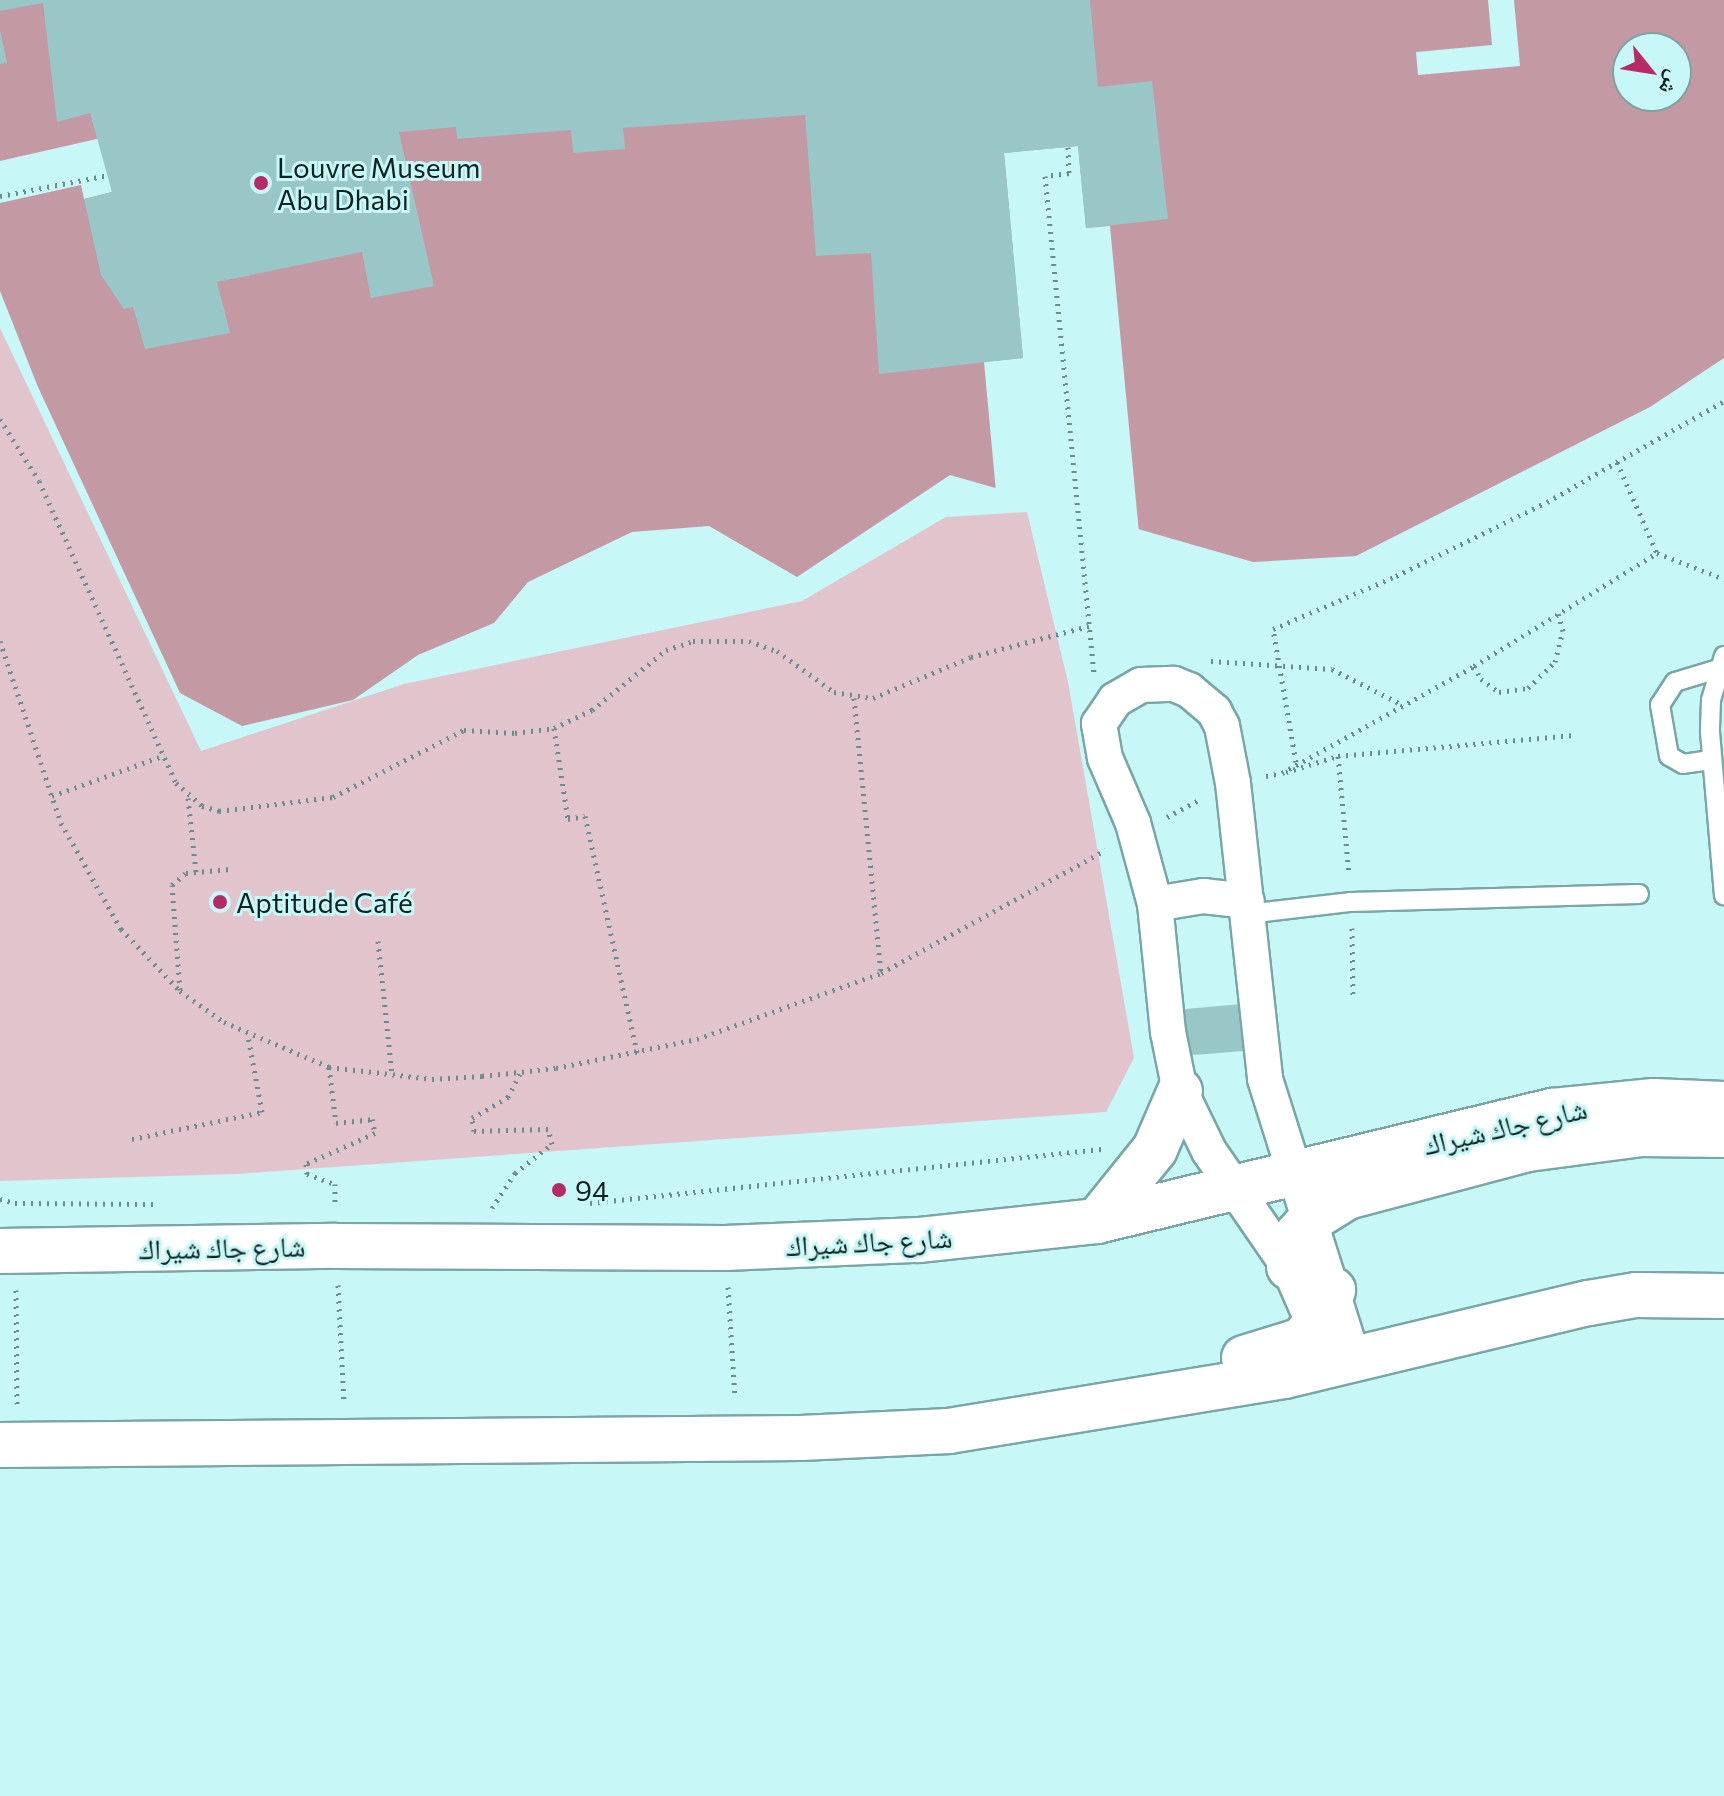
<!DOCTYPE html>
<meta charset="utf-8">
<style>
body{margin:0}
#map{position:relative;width:1724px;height:1796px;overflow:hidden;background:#c8f7f7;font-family:Commissioner,"Noto Naskh Arabic",sans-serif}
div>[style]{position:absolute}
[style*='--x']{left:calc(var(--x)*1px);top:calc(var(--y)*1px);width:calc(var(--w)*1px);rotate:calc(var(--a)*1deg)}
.green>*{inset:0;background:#e1c4cc}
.water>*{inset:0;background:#c399a4}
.pier>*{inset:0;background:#c8f7f7}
.building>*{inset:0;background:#99c6c7}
.path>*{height:5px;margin-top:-2.5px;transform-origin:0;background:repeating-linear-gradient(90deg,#6c8c8c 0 2px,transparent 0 8px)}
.roads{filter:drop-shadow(2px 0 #7aa6a6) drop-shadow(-2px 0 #7aa6a6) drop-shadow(0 2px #7aa6a6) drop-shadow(0 -2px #7aa6a6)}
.service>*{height:18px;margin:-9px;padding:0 9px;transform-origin:9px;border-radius:9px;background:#fff}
.minor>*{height:34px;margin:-17px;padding:0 17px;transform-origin:17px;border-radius:17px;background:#fff}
.tertiary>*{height:44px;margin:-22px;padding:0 22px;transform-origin:22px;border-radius:22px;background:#fff}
.dots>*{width:22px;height:22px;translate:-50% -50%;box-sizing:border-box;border:4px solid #c8f7f7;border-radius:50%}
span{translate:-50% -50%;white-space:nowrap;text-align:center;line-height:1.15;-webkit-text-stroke:6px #c8f7f7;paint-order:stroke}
.poi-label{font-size:28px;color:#102222}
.left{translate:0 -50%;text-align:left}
.street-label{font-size:28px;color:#102222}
.north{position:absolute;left:1612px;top:32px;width:80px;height:80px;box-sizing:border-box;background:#c8f7f7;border:2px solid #7ea2a2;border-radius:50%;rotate:120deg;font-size:22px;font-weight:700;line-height:32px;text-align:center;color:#102222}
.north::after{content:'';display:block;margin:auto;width:28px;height:36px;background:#b62b65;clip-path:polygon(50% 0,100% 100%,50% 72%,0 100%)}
</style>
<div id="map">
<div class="green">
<i style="clip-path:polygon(0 328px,201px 751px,404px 684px,802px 601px,946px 517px,1027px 512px,1068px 682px,1134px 1058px,1106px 1112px,236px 1174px,0 1181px)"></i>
</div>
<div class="water">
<i style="clip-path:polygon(evenodd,0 0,1724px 0,1724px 358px,1650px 407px,1356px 556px,1253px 562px,950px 475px,797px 577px,709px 526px,632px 532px,528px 582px,494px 623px,418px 655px,353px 700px,242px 726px,180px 693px,38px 387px,0 291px,0 0,1628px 48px,1676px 48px,1676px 96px,1628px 96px,1628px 48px)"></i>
</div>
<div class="pier">
<i style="clip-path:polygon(1488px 0,1514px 0,1520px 66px,1418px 75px,1416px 52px,1492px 45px)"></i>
<i style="clip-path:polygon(101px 138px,112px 192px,84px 199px,81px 185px,0 203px,0 161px)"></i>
<i style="clip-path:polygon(1078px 146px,1086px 228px,1110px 226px,1139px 533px,996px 492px,984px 362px,1023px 358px,1004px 153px)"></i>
</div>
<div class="building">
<i style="clip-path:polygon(0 0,1090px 0,1098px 87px,1152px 81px,1168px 219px,1086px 228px,1078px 146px,1004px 153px,1023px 358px,879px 374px,871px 253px,816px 256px,805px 115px,623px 128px,625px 149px,573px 153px,571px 130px,457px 139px,456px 127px,399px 132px,434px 286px,371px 298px,362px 252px,217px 282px,230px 333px,145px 349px,133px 307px,124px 309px,101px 275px,84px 199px,112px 192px,90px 113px,57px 122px,43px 3px,0 11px)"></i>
<i style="clip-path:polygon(0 30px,7px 63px,0 64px)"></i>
<i style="clip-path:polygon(1264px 1002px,1268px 1049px,1156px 1058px,1152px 1012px)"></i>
</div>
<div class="path">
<i style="--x:1068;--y:147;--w:26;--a:88"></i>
<i style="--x:1069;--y:173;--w:24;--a:173"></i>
<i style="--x:1045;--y:176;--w:500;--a:84.38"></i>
<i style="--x:0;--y:196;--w:111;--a:-10.9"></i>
<i style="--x:0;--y:419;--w:73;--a:57.8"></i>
<i style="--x:39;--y:481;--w:332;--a:65.6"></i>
<i style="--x:176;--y:783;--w:35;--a:41"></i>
<i style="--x:202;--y:806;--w:18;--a:16"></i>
<i style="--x:219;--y:811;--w:115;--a:-7"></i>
<i style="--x:333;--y:797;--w:147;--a:-27.1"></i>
<i style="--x:464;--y:730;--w:51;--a:3.4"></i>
<i style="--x:515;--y:733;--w:39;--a:-7"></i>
<i style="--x:554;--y:728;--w:42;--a:-25.3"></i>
<i style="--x:592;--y:710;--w:95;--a:-39"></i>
<i style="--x:666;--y:650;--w:28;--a:-18"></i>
<i style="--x:693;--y:641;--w:56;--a:0"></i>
<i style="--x:749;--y:641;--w:30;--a:20"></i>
<i style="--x:777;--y:651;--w:70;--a:35.7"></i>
<i style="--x:834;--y:692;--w:39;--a:9"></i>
<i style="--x:873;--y:698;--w:106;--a:-22.7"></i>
<i style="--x:971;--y:657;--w:122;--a:-14.7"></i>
<i style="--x:1617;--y:462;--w:99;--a:66.3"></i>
<i style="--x:1657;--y:553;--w:72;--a:21.2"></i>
<i style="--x:0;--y:641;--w:192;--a:71.5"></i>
<i style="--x:61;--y:823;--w:122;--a:60.5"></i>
<i style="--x:121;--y:929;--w:86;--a:46.4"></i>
<i style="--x:180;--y:991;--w:54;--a:35.2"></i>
<i style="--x:224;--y:1022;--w:114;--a:23.2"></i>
<i style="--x:329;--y:1067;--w:104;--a:6.6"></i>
<i style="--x:432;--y:1079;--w:50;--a:-3.4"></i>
<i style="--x:482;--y:1076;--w:74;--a:-6.2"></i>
<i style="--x:556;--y:1068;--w:144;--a:-11.6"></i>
<i style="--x:697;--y:1039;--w:195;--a:-19.7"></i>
<i style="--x:881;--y:973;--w:256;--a:-28.7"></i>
<i style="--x:1211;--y:661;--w:121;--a:3.8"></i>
<i style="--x:1332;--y:669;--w:80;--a:26.9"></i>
<i style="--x:1474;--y:666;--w:15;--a:62"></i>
<i style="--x:1481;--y:679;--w:22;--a:36"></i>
<i style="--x:1499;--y:692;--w:29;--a:-8"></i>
<i style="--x:1528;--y:688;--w:37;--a:-44"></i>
<i style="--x:1555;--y:662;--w:32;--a:-76"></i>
<i style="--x:1563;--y:631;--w:18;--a:-106"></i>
<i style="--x:854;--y:698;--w:276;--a:84.4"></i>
<i style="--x:554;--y:728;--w:92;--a:81.3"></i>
<i style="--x:568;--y:819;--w:17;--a:-10"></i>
<i style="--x:585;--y:816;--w:243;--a:77.6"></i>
<i style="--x:1338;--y:756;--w:119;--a:84.7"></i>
<i style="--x:1296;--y:762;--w:135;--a:-99.8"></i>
<i style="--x:1273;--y:629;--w:134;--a:-23.3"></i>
<i style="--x:1396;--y:576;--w:168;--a:-26.1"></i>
<i style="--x:1547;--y:502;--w:204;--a:-29.7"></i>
<i style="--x:1286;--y:772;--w:54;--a:-17.1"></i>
<i style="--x:1338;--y:756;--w:236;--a:-5.1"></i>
<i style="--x:1266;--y:776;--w:16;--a:-11"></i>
<i style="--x:1282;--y:773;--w:220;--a:-29.1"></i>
<i style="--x:1474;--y:666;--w:215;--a:-31.7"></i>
<i style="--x:52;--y:796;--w:120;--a:-19.9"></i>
<i style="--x:188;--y:798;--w:74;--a:83.8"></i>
<i style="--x:1167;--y:817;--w:38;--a:-28"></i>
<i style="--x:1352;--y:928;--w:69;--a:89.2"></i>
<i style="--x:378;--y:941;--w:134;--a:84"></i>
<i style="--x:180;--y:990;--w:105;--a:-94.4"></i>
<i style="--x:172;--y:885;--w:18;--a:-41"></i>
<i style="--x:186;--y:873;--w:44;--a:-5.2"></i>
<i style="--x:329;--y:1067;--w:56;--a:82.9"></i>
<i style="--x:336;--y:1123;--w:36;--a:-6"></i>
<i style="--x:372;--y:1119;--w:14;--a:78"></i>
<i style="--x:375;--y:1133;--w:76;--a:155.8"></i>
<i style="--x:306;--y:1164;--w:10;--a:84"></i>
<i style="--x:307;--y:1174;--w:30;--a:20"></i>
<i style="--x:335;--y:1184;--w:21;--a:90"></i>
<i style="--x:132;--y:1139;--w:133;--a:-11.7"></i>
<i style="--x:262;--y:1112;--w:77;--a:-100.4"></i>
<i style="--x:0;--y:1199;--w:16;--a:15"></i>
<i style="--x:15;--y:1203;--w:138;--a:0.4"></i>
<i style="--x:590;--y:1203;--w:514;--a:-6.03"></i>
<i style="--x:492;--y:1208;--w:42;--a:-56.7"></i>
<i style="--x:515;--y:1173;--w:47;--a:-38.1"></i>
<i style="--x:552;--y:1144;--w:16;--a:-105"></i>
<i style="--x:548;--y:1129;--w:74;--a:178.5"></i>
<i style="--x:474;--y:1131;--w:13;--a:-99"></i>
<i style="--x:472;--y:1118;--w:42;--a:-30.3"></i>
<i style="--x:508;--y:1097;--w:29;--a:-63"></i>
<i style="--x:338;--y:1285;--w:118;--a:87.1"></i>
<i style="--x:728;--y:1287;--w:110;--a:86.4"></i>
<i style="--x:16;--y:1290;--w:114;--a:89.5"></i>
</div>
<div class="roads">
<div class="service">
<i style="--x:1724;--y:656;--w:46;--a:106.5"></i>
<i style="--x:1711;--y:700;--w:32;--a:92"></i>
<i style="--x:1710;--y:732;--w:164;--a:85.1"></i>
<i style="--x:1711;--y:760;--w:28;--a:172"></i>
<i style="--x:1683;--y:764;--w:16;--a:-150"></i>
<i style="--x:1669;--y:756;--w:52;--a:-100"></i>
<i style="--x:1660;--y:705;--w:27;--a:-57"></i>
<i style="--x:1675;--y:682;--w:45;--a:-16.8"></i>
<i style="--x:1247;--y:914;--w:105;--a:-6.6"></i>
<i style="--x:1351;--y:902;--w:288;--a:-1.6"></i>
</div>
<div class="minor">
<i style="--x:1155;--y:904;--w:49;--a:-9.5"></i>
<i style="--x:1203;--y:896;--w:44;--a:6.5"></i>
<i style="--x:1322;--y:1343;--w:83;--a:-113.5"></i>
<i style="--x:1289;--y:1267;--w:141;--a:-124.6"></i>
<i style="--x:1209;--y:1151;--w:67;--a:-115.8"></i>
<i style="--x:1180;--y:1091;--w:60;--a:-101.5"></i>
<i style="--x:1168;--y:1032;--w:129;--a:-95.8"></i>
<i style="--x:1155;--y:904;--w:84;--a:-105.2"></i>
<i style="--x:1133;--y:823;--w:71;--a:-113.3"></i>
<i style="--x:1105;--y:758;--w:35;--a:-100"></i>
<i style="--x:1099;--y:724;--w:29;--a:-56"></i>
<i style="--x:1115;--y:700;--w:30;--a:-30"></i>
<i style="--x:1141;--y:685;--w:33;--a:-2"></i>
<i style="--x:1174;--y:684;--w:16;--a:22"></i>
<i style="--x:1189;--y:690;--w:33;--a:40"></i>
<i style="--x:1214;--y:711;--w:17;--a:62"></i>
<i style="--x:1222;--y:726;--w:58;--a:79.1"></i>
<i style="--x:1233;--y:783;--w:298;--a:83.8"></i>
<i style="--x:1265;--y:1079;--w:296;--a:72.5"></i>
</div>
<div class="tertiary">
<i style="--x:1097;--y:1221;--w:92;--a:-51.1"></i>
<i style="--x:1155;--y:1149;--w:63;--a:-66.7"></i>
<i style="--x:0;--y:1251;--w:336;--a:-0.9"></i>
<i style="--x:336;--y:1246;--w:389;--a:0.3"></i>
<i style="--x:725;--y:1248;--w:194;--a:-2.4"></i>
<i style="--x:919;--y:1240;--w:179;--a:-6.1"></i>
<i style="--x:1097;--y:1221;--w:469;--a:-13.6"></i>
<i style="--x:1553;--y:1111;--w:101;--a:-5.7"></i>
<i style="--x:1654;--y:1101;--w:70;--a:2.5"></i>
<i style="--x:1289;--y:1267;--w:33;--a:-76"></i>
<i style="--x:1297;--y:1235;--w:20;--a:-49"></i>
<i style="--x:1310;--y:1220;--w:44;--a:-31.9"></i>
<i style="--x:1347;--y:1197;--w:187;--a:-14.9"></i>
<i style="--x:1528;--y:1149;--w:115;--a:-7.5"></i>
<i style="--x:1642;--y:1134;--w:82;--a:0.7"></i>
<i style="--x:1244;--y:1358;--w:61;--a:-17.2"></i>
<i style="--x:1302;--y:1340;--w:33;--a:-51"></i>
<i style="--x:1323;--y:1314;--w:26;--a:-67"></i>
<i style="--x:0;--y:1445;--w:801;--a:-0.5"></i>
<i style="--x:801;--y:1438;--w:148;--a:-2.7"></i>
<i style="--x:949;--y:1431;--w:339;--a:-9.3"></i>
<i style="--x:1284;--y:1376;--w:314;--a:-13.5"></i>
<i style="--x:1589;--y:1303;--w:48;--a:-9.7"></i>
<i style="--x:1636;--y:1295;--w:88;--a:0.7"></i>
</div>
</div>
<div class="dots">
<i style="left:261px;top:183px;background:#b62b65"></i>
<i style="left:220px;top:902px;background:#b62b65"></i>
<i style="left:559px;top:1190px;background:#b62b65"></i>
</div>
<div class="poi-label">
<span class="left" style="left:277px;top:183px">Louvre Museum<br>Abu Dhabi</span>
<span class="left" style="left:236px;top:902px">Aptitude Café</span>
<span class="left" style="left:575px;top:1190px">94</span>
</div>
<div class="street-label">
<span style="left:1505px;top:1126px;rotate:-13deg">شارع جاك شيراك</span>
<span style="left:869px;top:1241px;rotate:-3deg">شارع جاك شيراك</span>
<span style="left:222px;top:1247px;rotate:-1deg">شارع جاك شيراك</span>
</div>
<div class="north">ش</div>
</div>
